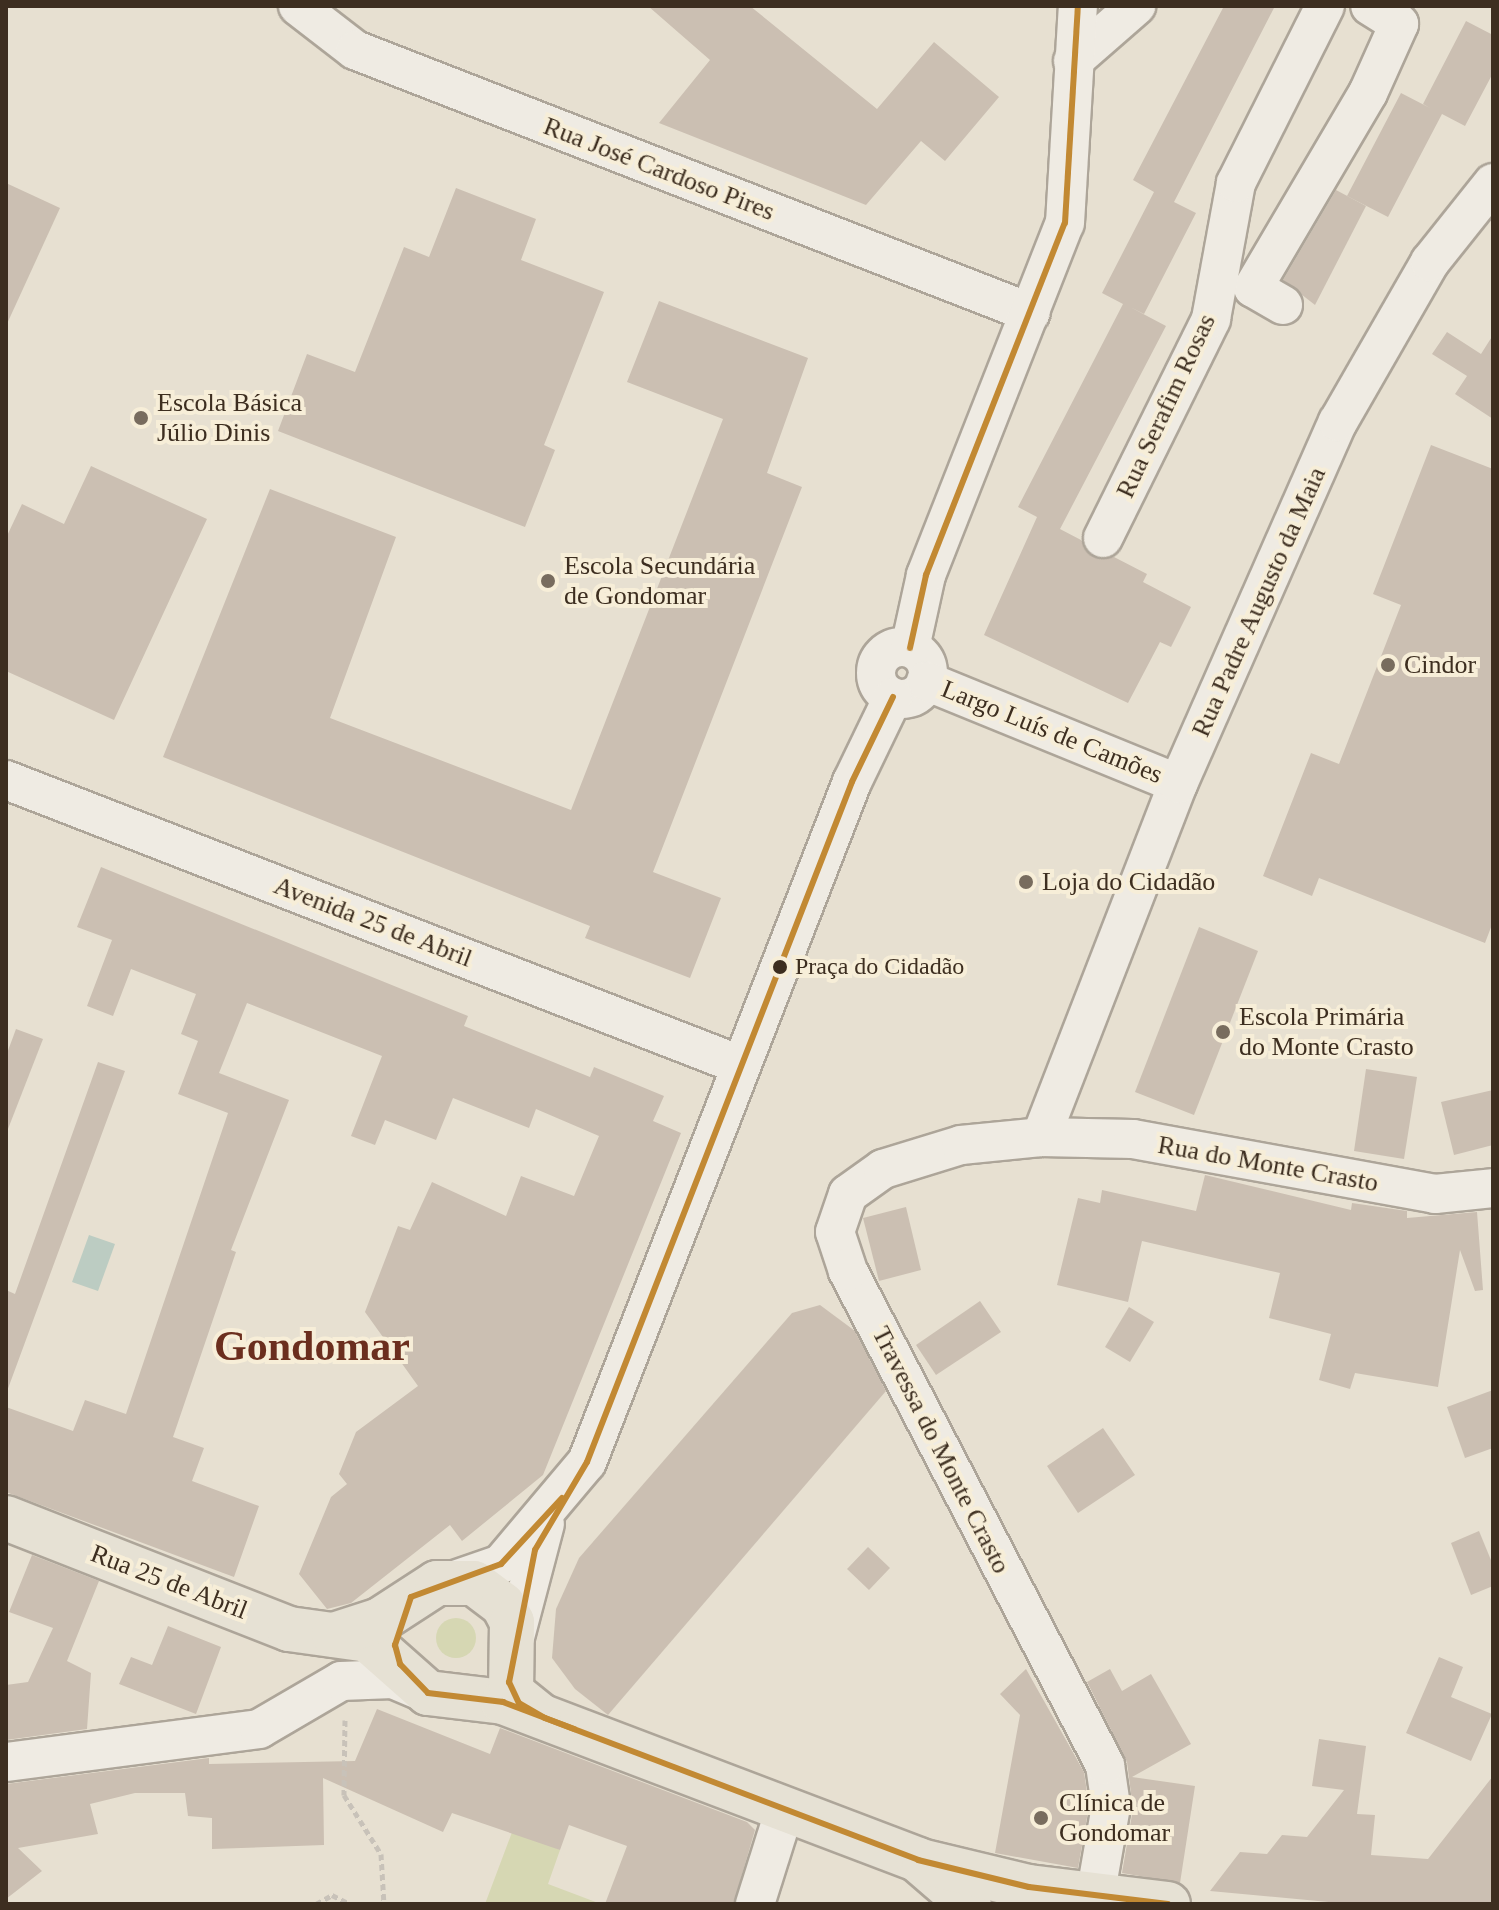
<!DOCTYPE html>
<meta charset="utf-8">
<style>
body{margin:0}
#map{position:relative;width:1499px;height:1910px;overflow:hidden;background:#e7e0d1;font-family:"Times New Roman",serif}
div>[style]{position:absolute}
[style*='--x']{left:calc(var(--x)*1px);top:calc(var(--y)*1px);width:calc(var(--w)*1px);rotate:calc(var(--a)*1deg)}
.green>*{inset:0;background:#d6d7b3}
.round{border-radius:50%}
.water>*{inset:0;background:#bcccc2}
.building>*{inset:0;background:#cbbfb2}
.path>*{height:5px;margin-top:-2.5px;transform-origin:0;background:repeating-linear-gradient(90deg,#c8c2b9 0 6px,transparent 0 10px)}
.roads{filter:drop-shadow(2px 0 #ada599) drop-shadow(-2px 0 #ada599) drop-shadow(0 2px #ada599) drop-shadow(0 -2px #ada599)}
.minor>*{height:38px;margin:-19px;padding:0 19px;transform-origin:19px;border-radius:19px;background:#efebe3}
.minor>.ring{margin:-19px;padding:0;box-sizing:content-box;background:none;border:38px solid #efebe3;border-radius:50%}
.major>*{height:44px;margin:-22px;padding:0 22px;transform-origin:22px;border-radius:22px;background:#e6e1d4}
.bus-1>*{height:6px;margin:-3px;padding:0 3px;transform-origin:3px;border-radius:3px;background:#c28933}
.dots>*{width:22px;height:22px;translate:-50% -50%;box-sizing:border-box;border:4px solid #f7eed8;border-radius:50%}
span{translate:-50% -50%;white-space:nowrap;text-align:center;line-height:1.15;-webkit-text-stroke:8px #f7eed8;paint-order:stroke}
.bus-label{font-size:24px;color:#3d2e20}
.left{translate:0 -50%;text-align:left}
.street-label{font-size:26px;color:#3d2e20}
.poi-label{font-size:26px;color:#3d2e20}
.town-label{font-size:42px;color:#6b2e1e;font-weight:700}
.frame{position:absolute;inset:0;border:8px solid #3d2e20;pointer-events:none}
</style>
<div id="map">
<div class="green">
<i class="round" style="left:436px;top:1618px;width:40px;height:40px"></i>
<i style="clip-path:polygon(514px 1827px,560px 1850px,548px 1884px,601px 1904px,485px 1904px)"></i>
</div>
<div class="water">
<i style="clip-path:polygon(89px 1235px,115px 1244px,98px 1291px,72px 1282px)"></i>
</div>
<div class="building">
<i style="clip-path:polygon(648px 6px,750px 6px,877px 109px,934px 42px,999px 97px,945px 161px,921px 141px,866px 205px,659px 123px,710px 60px)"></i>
<i style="clip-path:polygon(1224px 6px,1275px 6px,1174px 202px,1196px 213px,1144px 314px,1130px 307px,1166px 326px,1060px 529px,1081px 540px,1093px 557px,1114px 557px,1147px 574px,1143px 582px,1191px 607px,1171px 647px,1160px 642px,1128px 703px,984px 635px,1037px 517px,1018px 507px,1123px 304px,1102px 293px,1154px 192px,1133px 180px)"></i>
<i style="clip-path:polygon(1466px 21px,1493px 35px,1493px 73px,1465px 126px,1442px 114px,1388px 217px,1347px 196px,1401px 93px,1430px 108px,1423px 104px)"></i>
<i style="clip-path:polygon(6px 183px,60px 208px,6px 326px)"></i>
<i style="clip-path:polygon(456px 188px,536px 219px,521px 260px,604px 292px,544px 445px,555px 450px,525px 527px,278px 431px,307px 354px,355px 372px,404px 247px,429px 257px)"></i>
<i style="clip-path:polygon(1336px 190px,1366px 206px,1315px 305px,1283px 280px)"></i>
<i style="clip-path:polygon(659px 301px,808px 358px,767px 473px,802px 487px,653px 872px,721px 898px,690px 978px,585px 938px,590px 926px,163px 757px,270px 489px,396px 537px,330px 718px,571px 810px,723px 419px,627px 382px)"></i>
<i style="clip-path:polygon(1447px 332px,1481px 354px,1493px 335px,1493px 419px,1455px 394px,1467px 376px,1432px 354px)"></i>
<i style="clip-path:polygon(1431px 445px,1493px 469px,1493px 922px,1485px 943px,1319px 878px,1312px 896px,1263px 876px,1311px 753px,1339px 764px,1401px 605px,1373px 594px)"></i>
<i style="clip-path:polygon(91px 466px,207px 519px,114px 720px,6px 671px,6px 538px,22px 504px,64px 524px)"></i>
<i style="clip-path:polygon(101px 867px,468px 1016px,464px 1026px,590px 1077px,594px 1067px,664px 1096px,653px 1121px,681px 1133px,543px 1475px,462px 1541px,450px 1525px,351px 1603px,327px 1609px,299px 1574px,331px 1497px,347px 1484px,339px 1474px,356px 1432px,418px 1386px,365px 1312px,398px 1226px,410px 1230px,432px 1182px,506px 1216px,521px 1176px,574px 1196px,599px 1136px,536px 1109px,529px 1128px,453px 1098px,436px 1140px,385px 1120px,375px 1145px,351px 1136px,382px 1056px,247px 1003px,219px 1073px,289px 1100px,231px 1250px,236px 1252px,173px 1437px,204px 1448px,192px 1481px,259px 1506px,234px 1577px,6px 1492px,6px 1407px,73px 1431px,85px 1400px,126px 1414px,228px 1113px,178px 1094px,198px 1041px,181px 1034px,196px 994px,131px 969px,113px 1016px,87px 1006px,112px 940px,77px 927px)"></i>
<i style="clip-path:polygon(1199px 927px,1258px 951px,1194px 1115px,1135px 1092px)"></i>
<i style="clip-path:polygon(16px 1029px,43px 1039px,8px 1129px,6px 1056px)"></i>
<i style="clip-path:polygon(98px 1062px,125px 1071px,6px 1394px,6px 1290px,15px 1294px)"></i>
<i style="clip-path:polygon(1366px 1069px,1417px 1077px,1404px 1159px,1354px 1151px)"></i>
<i style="clip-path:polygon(1493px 1090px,1493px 1145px,1454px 1155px,1441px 1102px)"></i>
<i style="clip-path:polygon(1205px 1175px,1351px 1210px,1352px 1203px,1407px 1211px,1407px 1218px,1477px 1212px,1483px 1290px,1475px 1291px,1460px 1250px,1438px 1387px,1355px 1373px,1350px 1389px,1319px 1380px,1331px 1334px,1269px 1318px,1280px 1273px,1142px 1241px,1128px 1302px,1057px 1285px,1078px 1198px,1100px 1203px,1102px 1190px,1196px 1211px)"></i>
<i style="clip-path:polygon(906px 1207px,921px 1270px,879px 1281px,863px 1218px)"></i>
<i style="clip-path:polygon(980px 1301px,1001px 1332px,936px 1375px,916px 1345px)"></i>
<i style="clip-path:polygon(820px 1305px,855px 1331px,886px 1391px,608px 1715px,575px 1689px,552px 1658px,556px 1609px,579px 1558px,792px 1313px)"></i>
<i style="clip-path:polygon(1129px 1307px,1154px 1322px,1130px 1362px,1105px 1347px)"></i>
<i style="clip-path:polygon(1493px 1390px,1493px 1448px,1465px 1458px,1447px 1407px)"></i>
<i style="clip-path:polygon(1103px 1428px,1135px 1475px,1078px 1513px,1047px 1466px)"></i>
<i style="clip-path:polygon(1479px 1531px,1493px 1565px,1493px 1586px,1471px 1595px,1451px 1543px)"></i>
<i style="clip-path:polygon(868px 1547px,890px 1568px,869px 1590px,847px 1569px)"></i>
<i style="clip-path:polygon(32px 1555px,99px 1581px,67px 1661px,91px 1673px,87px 1729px,6px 1740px,6px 1685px,28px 1682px,53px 1628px,9px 1612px)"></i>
<i style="clip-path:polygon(168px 1626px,221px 1647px,196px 1714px,119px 1684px,131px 1657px,152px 1665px)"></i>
<i style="clip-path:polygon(1439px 1657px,1463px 1667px,1451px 1697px,1492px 1714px,1471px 1761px,1406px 1733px)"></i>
<i style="clip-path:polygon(1026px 1669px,1084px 1772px,1089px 1806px,1078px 1868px,995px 1853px,1020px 1715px,1000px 1694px)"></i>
<i style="clip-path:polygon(1110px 1669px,1122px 1691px,1151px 1674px,1191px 1744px,1132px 1777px,1195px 1786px,1180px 1883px,1122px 1873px,1133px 1809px,1127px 1762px,1087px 1682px)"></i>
<i style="clip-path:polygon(377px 1709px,490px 1754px,500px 1728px,747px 1822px,755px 1830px,734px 1902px,605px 1904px,627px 1846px,569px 1825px,560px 1850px,452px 1813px,443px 1832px,323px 1778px,324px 1845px,212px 1849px,212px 1818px,188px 1816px,185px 1793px,135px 1793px,90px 1804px,98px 1834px,18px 1848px,42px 1871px,6px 1899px,6px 1784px,209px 1758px,209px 1764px,355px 1761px)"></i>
<i style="clip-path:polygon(1319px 1739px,1366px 1746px,1357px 1814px,1375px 1815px,1371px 1855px,1428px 1859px,1493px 1776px,1493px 1904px,1350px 1904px,1210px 1891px,1240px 1852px,1267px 1854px,1282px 1835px,1307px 1837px,1344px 1790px,1312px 1786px)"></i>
</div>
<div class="path">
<i style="--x:345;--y:1720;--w:75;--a:90.8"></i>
<i style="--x:344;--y:1795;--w:70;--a:57.9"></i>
<i style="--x:381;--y:1854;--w:50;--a:86.6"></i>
<i style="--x:316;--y:1904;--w:18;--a:-29"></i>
<i style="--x:332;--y:1895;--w:20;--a:27"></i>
</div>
<div class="roads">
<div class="minor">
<i style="--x:298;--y:6;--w:72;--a:37.7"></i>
<i style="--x:355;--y:50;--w:725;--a:21.26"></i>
<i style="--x:1073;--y:61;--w:84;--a:-41.1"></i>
<i style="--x:1283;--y:305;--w:34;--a:-150"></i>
<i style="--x:1253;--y:288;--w:226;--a:-59.5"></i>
<i style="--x:1368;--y:93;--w:76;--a:-65.8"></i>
<i style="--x:1399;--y:24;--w:34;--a:-148"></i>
<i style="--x:1103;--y:538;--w:244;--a:-63.7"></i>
<i style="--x:1211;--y:319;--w:138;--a:-79.6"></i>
<i style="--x:1236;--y:183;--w:198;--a:-63.3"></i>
<i class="ring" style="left:876px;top:647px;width:14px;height:14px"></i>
<i style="--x:910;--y:648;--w:75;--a:-77.6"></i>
<i style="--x:926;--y:575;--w:378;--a:-68.5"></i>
<i style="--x:1065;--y:223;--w:217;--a:-86.6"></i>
<i style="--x:926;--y:681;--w:272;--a:22.2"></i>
<i style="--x:6;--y:780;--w:787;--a:21.22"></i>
<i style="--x:1041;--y:1137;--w:379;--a:-68.8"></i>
<i style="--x:1178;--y:784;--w:396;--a:-66.2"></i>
<i style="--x:1338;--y:422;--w:185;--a:-60.1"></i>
<i style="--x:1430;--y:262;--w:101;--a:-51.4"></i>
<i style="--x:455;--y:1580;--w:49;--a:-19.2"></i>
<i style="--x:501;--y:1564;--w:133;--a:-49.9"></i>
<i style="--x:587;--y:1462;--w:730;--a:-68.71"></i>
<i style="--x:852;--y:782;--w:94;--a:-64.2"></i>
<i style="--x:514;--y:1641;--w:121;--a:-75.2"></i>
<i style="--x:6;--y:1762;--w:255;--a:-7.4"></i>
<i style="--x:259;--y:1729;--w:95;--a:-30.3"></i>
<i style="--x:341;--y:1681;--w:52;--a:-2.2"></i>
<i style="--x:393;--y:1679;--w:34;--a:23"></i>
<i style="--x:1095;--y:1897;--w:92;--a:-80"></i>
<i style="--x:1111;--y:1806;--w:41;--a:-98.3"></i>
<i style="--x:1105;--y:1765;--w:557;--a:-117.49"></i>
<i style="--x:848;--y:1271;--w:41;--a:-108.4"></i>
<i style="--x:835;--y:1232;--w:40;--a:-71.1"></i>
<i style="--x:848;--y:1194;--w:43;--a:-35.5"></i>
<i style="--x:883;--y:1169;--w:82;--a:-17.1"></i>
<i style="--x:961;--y:1145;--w:80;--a:-5.7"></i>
<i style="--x:1041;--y:1137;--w:92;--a:1.2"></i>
<i style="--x:1133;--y:1139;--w:307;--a:10.3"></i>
<i style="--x:1435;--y:1194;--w:58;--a:-5.9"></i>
<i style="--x:755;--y:1904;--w:100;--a:-72.5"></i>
</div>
<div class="major">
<i style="--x:6;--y:1518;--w:304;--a:21.4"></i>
<i style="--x:289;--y:1629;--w:80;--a:7.9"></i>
<i style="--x:368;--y:1640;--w:80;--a:41.5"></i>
<i style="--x:428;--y:1693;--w:76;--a:6.8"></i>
<i style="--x:503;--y:1702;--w:444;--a:20.8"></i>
<i style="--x:918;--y:1860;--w:67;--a:40.8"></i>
<i style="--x:334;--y:1635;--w:48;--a:-18.1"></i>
<i style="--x:380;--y:1620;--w:68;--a:-33"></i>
<i style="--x:437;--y:1583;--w:37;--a:0"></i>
<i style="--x:474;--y:1583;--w:36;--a:37"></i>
<i style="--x:503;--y:1605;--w:19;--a:62"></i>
<i style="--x:512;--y:1622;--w:70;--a:90.8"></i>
<i style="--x:511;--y:1692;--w:36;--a:39"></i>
<i style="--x:924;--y:1862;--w:108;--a:13.4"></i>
<i style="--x:1029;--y:1887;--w:140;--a:7"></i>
</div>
</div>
<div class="bus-1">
<i style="--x:910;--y:648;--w:75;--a:-77.6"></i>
<i style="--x:926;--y:575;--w:378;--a:-68.5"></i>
<i style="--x:1065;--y:223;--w:217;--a:-86.6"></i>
<i style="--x:893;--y:697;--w:94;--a:115.8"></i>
<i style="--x:852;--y:782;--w:730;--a:111.29"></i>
<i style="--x:587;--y:1462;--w:102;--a:120.6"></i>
<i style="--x:535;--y:1550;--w:135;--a:101.1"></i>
<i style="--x:509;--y:1682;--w:23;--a:65"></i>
<i style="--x:519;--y:1703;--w:30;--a:30"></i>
<i style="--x:545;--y:1718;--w:399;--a:20.8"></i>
<i style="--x:918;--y:1860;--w:114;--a:13.7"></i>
<i style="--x:1029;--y:1887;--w:140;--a:7"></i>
<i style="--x:562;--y:1498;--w:90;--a:132.7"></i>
<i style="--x:501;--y:1564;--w:96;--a:159.9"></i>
<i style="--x:411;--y:1597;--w:51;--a:108.4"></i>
<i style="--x:395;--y:1645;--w:20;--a:75"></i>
<i style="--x:400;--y:1664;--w:40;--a:46"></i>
<i style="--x:428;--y:1693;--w:76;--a:6.8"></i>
<i style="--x:503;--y:1702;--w:76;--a:20.8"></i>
</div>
<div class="dots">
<i style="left:141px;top:418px;background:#786c5e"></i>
<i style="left:548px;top:581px;background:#786c5e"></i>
<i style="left:1388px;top:665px;background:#786c5e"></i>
<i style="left:1026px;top:882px;background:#786c5e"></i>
<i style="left:780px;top:967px;background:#3d2e20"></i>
<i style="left:1223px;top:1032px;background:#786c5e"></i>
<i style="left:1041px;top:1818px;background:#786c5e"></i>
</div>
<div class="bus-label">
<span class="left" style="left:795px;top:967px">Praça do Cidadão</span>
</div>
<div class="street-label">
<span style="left:659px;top:169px;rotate:21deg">Rua José Cardoso Pires</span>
<span style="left:1166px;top:406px;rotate:-65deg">Rua Serafim Rosas</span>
<span style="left:1259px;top:602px;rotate:-66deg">Rua Padre Augusto da Maia</span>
<span style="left:1052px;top:732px;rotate:22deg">Largo Luís de Camões</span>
<span style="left:373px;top:922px;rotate:21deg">Avenida 25 de Abril</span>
<span style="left:1268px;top:1164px;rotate:10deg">Rua do Monte Crasto</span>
<span style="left:941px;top:1450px;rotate:63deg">Travessa do Monte Crasto</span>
<span style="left:169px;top:1582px;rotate:21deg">Rua 25 de Abril</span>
</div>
<div class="poi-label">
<span class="left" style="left:157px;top:418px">Escola Básica<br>Júlio Dinis</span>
<span class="left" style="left:564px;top:581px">Escola Secundária<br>de Gondomar</span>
<span class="left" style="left:1404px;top:665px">Cindor</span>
<span class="left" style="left:1042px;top:882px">Loja do Cidadão</span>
<span class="left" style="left:1239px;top:1032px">Escola Primária<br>do Monte Crasto</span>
<span class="left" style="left:1059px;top:1818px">Clínica de<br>Gondomar</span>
</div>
<div class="town-label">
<span style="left:312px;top:1346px">Gondomar</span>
</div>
<div class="frame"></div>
</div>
